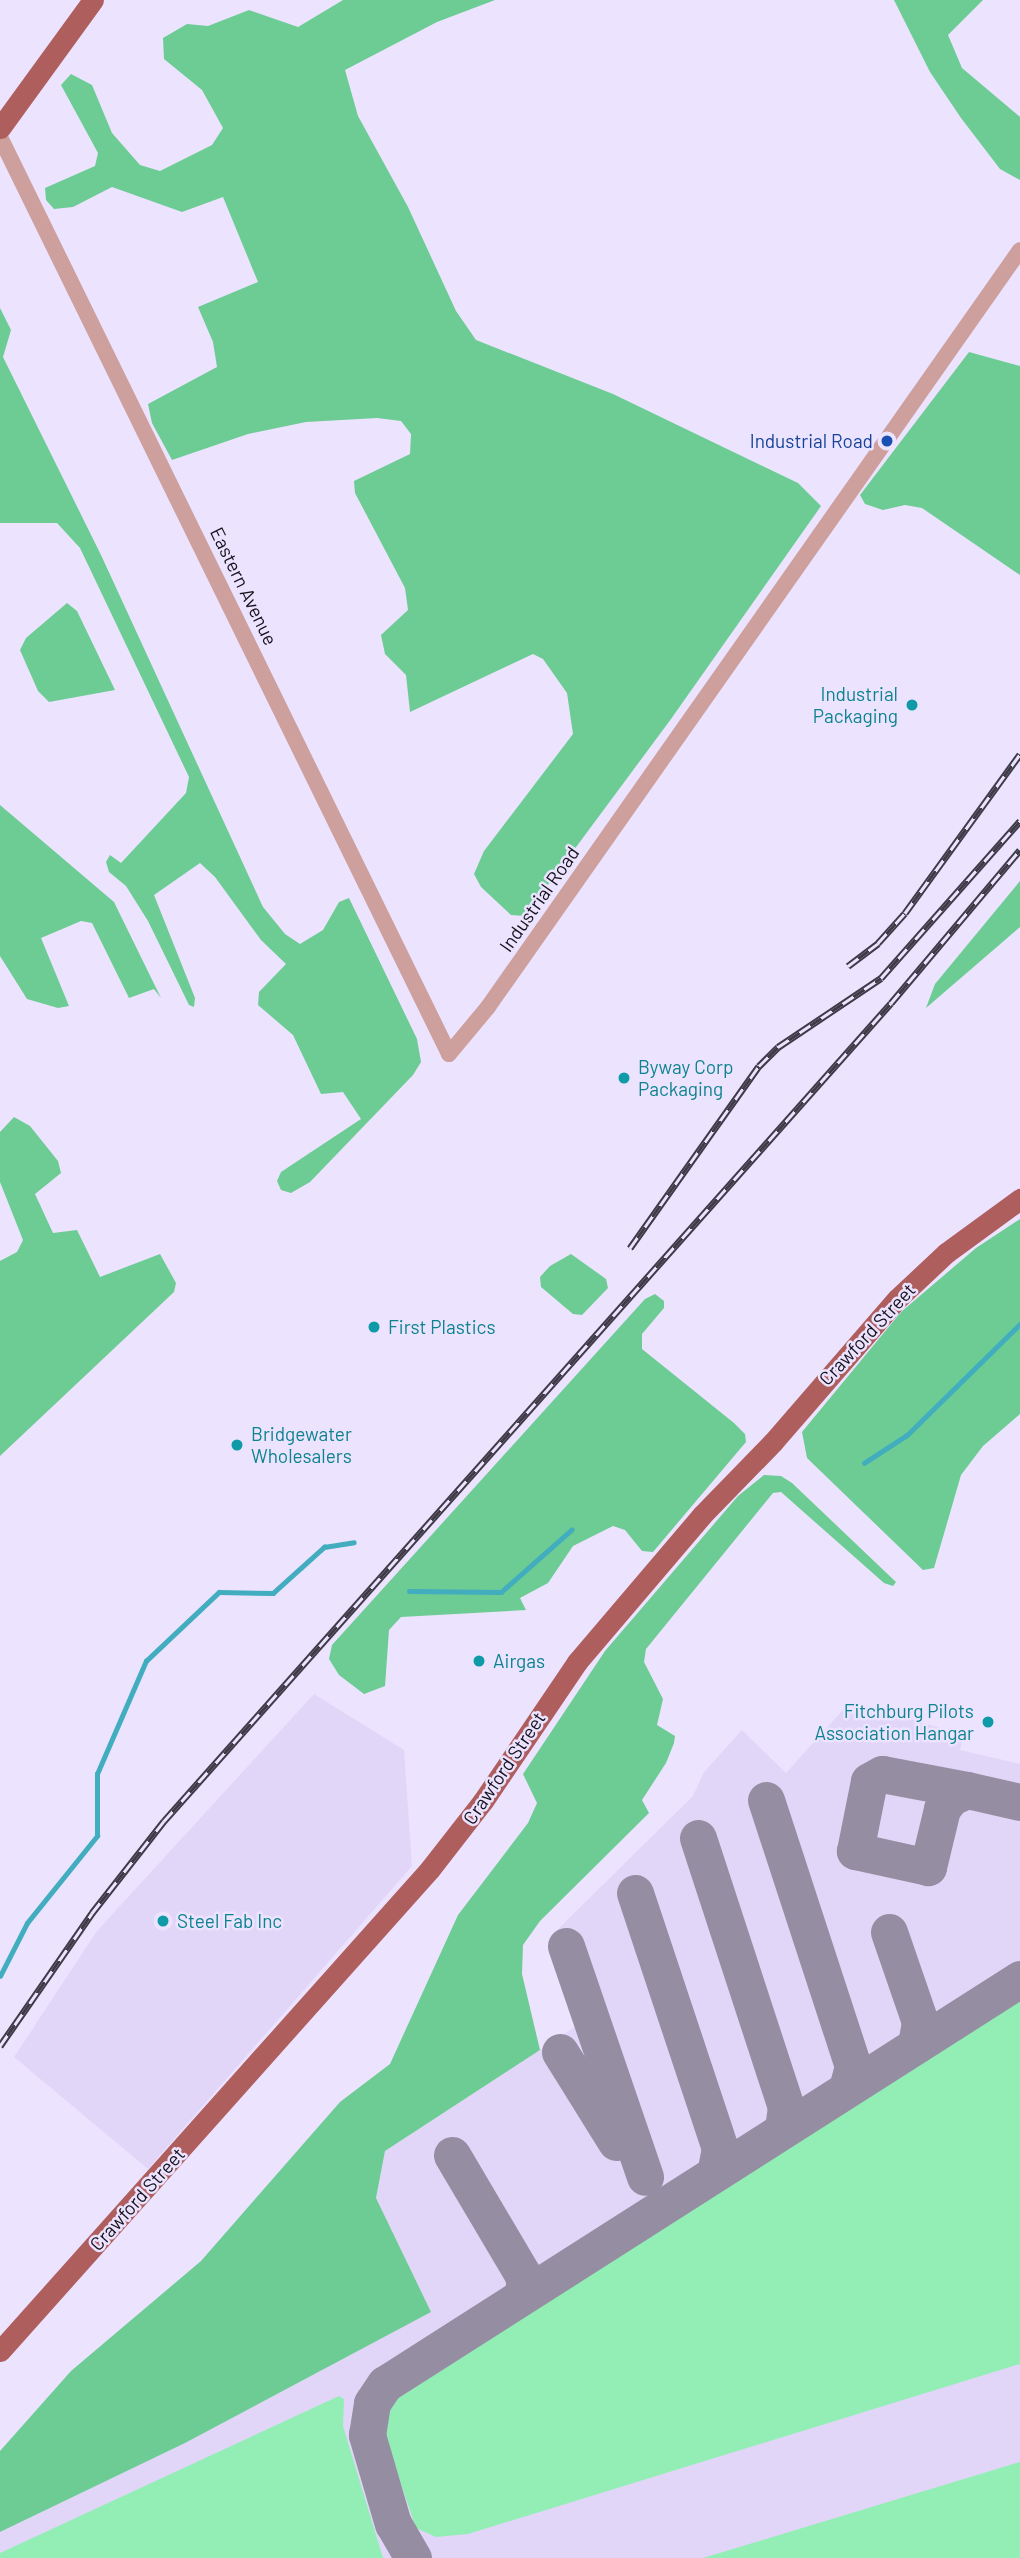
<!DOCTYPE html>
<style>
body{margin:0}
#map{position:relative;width:1020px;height:2558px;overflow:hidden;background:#ece3ff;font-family:Barlow,sans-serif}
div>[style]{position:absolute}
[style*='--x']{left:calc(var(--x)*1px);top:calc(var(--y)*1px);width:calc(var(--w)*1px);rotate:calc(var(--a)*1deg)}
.built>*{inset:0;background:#e2d6f8}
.green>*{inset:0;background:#93eeb6}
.forest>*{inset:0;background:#6ccc94}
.stream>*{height:4.5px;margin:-2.25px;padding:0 2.25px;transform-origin:2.25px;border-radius:2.25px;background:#42adbe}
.taxiway>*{height:37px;margin:-18.5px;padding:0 18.5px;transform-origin:18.5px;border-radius:18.5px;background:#958ea3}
.minor>*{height:16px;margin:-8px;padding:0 8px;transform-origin:8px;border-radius:8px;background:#cd9f9d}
.major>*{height:21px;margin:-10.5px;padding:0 10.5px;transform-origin:10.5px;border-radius:10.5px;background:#af5e5e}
.rail>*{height:7px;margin-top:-3.5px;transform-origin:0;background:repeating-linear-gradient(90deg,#ece3ff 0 13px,#3e3a47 0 26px);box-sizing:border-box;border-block:2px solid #3e3a47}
.dots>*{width:19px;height:19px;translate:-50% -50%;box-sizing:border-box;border:4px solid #ece3ff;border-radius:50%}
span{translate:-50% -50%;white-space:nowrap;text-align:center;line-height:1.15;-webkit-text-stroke:5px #ece3ff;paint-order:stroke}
.transit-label{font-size:19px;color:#164399}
.right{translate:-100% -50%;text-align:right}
.street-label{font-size:19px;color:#16131c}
.culture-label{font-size:19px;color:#0d838f}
.left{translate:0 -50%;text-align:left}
</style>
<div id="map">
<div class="built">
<i style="clip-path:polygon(314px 1694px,404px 1750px,412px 1866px,148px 2169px,14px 2057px,97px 1931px)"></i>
<i style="clip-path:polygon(851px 1701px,963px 1735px,960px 1750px,1020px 1764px,1020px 2558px,0 2558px,0 2532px,185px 2443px,430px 2312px,376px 2198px,385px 2151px,578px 2025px,550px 1950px,553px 1934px,693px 1796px,704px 1772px,742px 1730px,786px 1773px)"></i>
</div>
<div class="green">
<i style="clip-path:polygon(1020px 2000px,1020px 2364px,468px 2534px,436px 2537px,416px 2528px,385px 2437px,385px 2417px,398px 2398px)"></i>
<i style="clip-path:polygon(339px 2396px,344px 2399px,343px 2426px,383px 2558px,0 2558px,0 2553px)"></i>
<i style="clip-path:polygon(1020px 2462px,1020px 2558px,703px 2558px)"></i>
</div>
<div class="forest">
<i style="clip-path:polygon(343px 0,495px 0,437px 22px,345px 70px,358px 116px,408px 207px,456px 311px,476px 340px,613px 394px,798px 483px,821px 506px,671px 719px,525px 916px,511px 915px,481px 887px,474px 874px,484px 851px,573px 734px,567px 693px,543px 659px,533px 654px,410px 712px,406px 675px,385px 654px,381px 635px,408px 610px,405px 588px,355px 493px,354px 481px,410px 454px,411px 434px,401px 421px,377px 418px,306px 422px,248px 434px,172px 460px,152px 423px,148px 404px,217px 367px,213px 342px,198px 307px,258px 282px,223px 197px,182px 212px,112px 187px,73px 207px,54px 209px,46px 200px,45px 188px,95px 166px,98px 153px,61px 85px,71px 74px,92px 85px,112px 133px,140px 165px,160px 171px,212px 145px,223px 128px,202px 90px,164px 59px,163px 38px,187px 24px,208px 26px,249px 10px,298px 27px)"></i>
<i style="clip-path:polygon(894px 0,983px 0,948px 35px,962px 68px,1020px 117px,1020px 180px,1000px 169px,961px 118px,930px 72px)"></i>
<i style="clip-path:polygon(0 308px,11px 330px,3px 357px,101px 555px,263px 907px,285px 934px,300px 944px,323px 930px,339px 902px,349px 898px,417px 1039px,421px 1062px,413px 1075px,310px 1182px,291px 1193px,281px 1190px,277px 1181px,281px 1172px,361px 1119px,343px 1092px,321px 1094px,293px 1035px,258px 1005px,259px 992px,286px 964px,261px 940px,215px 877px,200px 863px,154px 895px,195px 998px,194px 1007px,189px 1005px,148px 921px,126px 886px,109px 872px,106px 862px,110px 855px,121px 863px,186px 793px,189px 777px,80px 548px,57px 523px,0 523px)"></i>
<i style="clip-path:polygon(969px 352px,1020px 366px,1020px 575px,922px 508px,905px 505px,883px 510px,865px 504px,860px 495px)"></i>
<i style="clip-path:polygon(67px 603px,77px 611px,115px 690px,49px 702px,38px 691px,20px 650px,26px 638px)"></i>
<i style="clip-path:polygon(0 805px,114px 902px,161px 998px,154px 989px,129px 998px,92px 923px,81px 921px,41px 938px,69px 1006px,58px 1008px,27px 999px,0 956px)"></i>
<i style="clip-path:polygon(1020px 881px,1020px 927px,926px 1008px,935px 984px)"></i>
<i style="clip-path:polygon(14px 1117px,30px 1126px,58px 1161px,61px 1173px,35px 1194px,53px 1233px,77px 1230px,100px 1277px,160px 1254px,176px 1283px,174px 1292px,0 1456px,0 1261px,17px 1252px,23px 1240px,0 1182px,0 1132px)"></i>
<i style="clip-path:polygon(1020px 1219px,1020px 1414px,983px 1446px,961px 1475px,934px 1568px,923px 1570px,807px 1458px,802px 1432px,901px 1312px,976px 1248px)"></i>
<i style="clip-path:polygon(571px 1254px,606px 1279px,608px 1288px,582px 1315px,573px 1314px,541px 1287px,540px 1277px,550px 1266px)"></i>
<i style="clip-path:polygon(655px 1294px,664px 1301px,664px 1308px,642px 1334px,642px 1349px,734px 1423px,745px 1434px,746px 1442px,653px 1552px,642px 1551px,625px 1530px,613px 1526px,573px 1546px,548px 1583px,520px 1598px,526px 1610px,401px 1617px,389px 1630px,385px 1686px,364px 1694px,339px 1675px,329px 1659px,332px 1645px,645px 1299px)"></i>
<i style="clip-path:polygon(764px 1475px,781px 1476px,792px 1483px,896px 1582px,893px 1586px,884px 1583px,781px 1492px,773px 1493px,646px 1649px,644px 1662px,663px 1699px,657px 1725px,675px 1736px,674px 1743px,666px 1763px,642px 1800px,649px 1813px,540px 1921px,523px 1945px,522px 1974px,540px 2050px,385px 2151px,376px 2198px,431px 2312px,185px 2443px,0 2532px,0 2451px,71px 2371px,201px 2261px,340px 2102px,390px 2064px,458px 1915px,528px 1823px,537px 1803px,523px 1774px,605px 1651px,738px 1496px)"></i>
</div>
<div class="stream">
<i style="--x:864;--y:1463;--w:51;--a:-33.1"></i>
<i style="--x:907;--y:1435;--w:158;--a:-44.5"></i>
<i style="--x:409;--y:1591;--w:92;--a:0.6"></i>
<i style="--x:501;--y:1592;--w:94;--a:-41.5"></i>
<i style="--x:0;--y:1976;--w:59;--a:-63"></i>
<i style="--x:27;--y:1923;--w:112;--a:-51.2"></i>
<i style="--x:97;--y:1836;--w:62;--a:-90"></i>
<i style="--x:97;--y:1774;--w:123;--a:-66.6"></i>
<i style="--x:146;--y:1661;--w:100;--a:-43.4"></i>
<i style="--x:219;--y:1592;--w:54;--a:1.1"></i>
<i style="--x:273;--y:1593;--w:69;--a:-42"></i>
<i style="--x:324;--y:1547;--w:30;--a:-9"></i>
</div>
<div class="taxiway">
<i style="--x:967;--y:1790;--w:17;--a:156"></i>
<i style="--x:951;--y:1797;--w:15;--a:127"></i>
<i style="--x:942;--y:1809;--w:60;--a:103.6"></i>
<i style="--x:928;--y:1867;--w:75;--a:-167.6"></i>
<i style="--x:855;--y:1851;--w:71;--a:-78.7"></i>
<i style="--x:869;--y:1781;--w:15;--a:-28"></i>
<i style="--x:882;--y:1774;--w:86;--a:10.7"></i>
<i style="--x:967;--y:1790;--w:54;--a:12.8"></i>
<i style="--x:766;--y:1800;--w:280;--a:71.9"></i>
<i style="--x:853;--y:2066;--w:23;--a:105"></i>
<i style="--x:698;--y:1838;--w:283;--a:71.9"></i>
<i style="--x:786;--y:2107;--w:22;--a:98"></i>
<i style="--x:635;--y:1893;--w:269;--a:71.6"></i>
<i style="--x:720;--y:2148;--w:25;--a:101"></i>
<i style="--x:889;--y:1932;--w:95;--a:71"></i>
<i style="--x:920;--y:2022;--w:23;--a:100"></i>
<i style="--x:566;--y:1946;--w:244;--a:71.1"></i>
<i style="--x:560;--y:2052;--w:106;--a:58.1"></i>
<i style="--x:452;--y:2155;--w:139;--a:59.4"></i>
<i style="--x:523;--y:2275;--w:13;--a:81"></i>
<i style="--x:525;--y:2288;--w:12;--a:121"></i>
<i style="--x:413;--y:2558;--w:39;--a:-120"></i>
<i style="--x:393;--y:2524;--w:93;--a:-106.3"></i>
<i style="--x:367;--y:2435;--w:32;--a:-81"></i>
<i style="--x:372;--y:2403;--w:23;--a:-56"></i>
<i style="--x:385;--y:2384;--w:753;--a:-32.53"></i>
</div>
<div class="minor">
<i style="--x:0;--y:137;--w:1021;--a:63.91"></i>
<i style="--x:449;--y:1054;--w:61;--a:-50.3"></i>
<i style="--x:488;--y:1007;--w:925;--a:-54.9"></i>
</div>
<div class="major">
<i style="--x:0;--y:128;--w:158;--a:-54"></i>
<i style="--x:0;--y:2351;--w:646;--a:-48.26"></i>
<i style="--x:430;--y:1869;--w:86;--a:-52.1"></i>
<i style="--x:483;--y:1801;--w:168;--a:-55.9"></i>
<i style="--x:577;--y:1662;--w:193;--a:-49.6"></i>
<i style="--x:702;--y:1515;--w:102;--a:-45.8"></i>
<i style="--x:773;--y:1442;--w:189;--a:-49.1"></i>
<i style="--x:897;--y:1299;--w:67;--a:-43.2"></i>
<i style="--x:946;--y:1253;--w:92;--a:-36.1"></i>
</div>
<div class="rail">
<i style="--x:848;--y:966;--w:38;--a:-37"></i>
<i style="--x:878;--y:943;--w:40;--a:-48"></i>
<i style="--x:905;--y:913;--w:196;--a:-54.1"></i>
<i style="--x:630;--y:1248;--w:223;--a:-54.7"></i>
<i style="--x:759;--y:1066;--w:27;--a:-45"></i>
<i style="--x:778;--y:1047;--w:124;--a:-33.8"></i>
<i style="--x:881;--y:978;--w:210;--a:-48.5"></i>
<i style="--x:0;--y:2046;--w:162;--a:-55.3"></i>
<i style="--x:92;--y:1913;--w:117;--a:-52"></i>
<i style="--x:164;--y:1821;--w:1094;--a:-48.37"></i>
<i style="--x:891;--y:1003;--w:200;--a:-49.9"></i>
</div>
<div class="dots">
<i style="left:887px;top:441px;background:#1a4fb4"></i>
<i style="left:912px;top:705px;background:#0f9aa8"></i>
<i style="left:624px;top:1078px;background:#0f9aa8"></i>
<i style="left:374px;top:1327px;background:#0f9aa8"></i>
<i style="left:237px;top:1445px;background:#0f9aa8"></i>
<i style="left:479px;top:1661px;background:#0f9aa8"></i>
<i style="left:988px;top:1722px;background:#0f9aa8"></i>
<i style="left:163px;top:1921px;background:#0f9aa8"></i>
</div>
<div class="transit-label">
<span class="right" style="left:873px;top:441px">Industrial Road</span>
</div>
<div class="street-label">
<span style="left:244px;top:586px;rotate:64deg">Eastern Avenue</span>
<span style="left:539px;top:899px;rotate:-55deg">Industrial Road</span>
<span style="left:867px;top:1334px;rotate:-47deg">Crawford Street</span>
<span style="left:504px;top:1768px;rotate:-56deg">Crawford Street</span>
<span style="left:137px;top:2199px;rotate:-48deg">Crawford Street</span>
</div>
<div class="culture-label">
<span class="right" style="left:898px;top:705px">Industrial<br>Packaging</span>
<span class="left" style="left:638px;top:1078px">Byway Corp<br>Packaging</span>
<span class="left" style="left:388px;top:1327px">First Plastics</span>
<span class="left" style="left:251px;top:1445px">Bridgewater<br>Wholesalers</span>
<span class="left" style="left:493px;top:1661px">Airgas</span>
<span class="right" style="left:974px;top:1722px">Fitchburg Pilots<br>Association Hangar</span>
<span class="left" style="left:177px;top:1921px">Steel Fab Inc</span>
</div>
</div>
